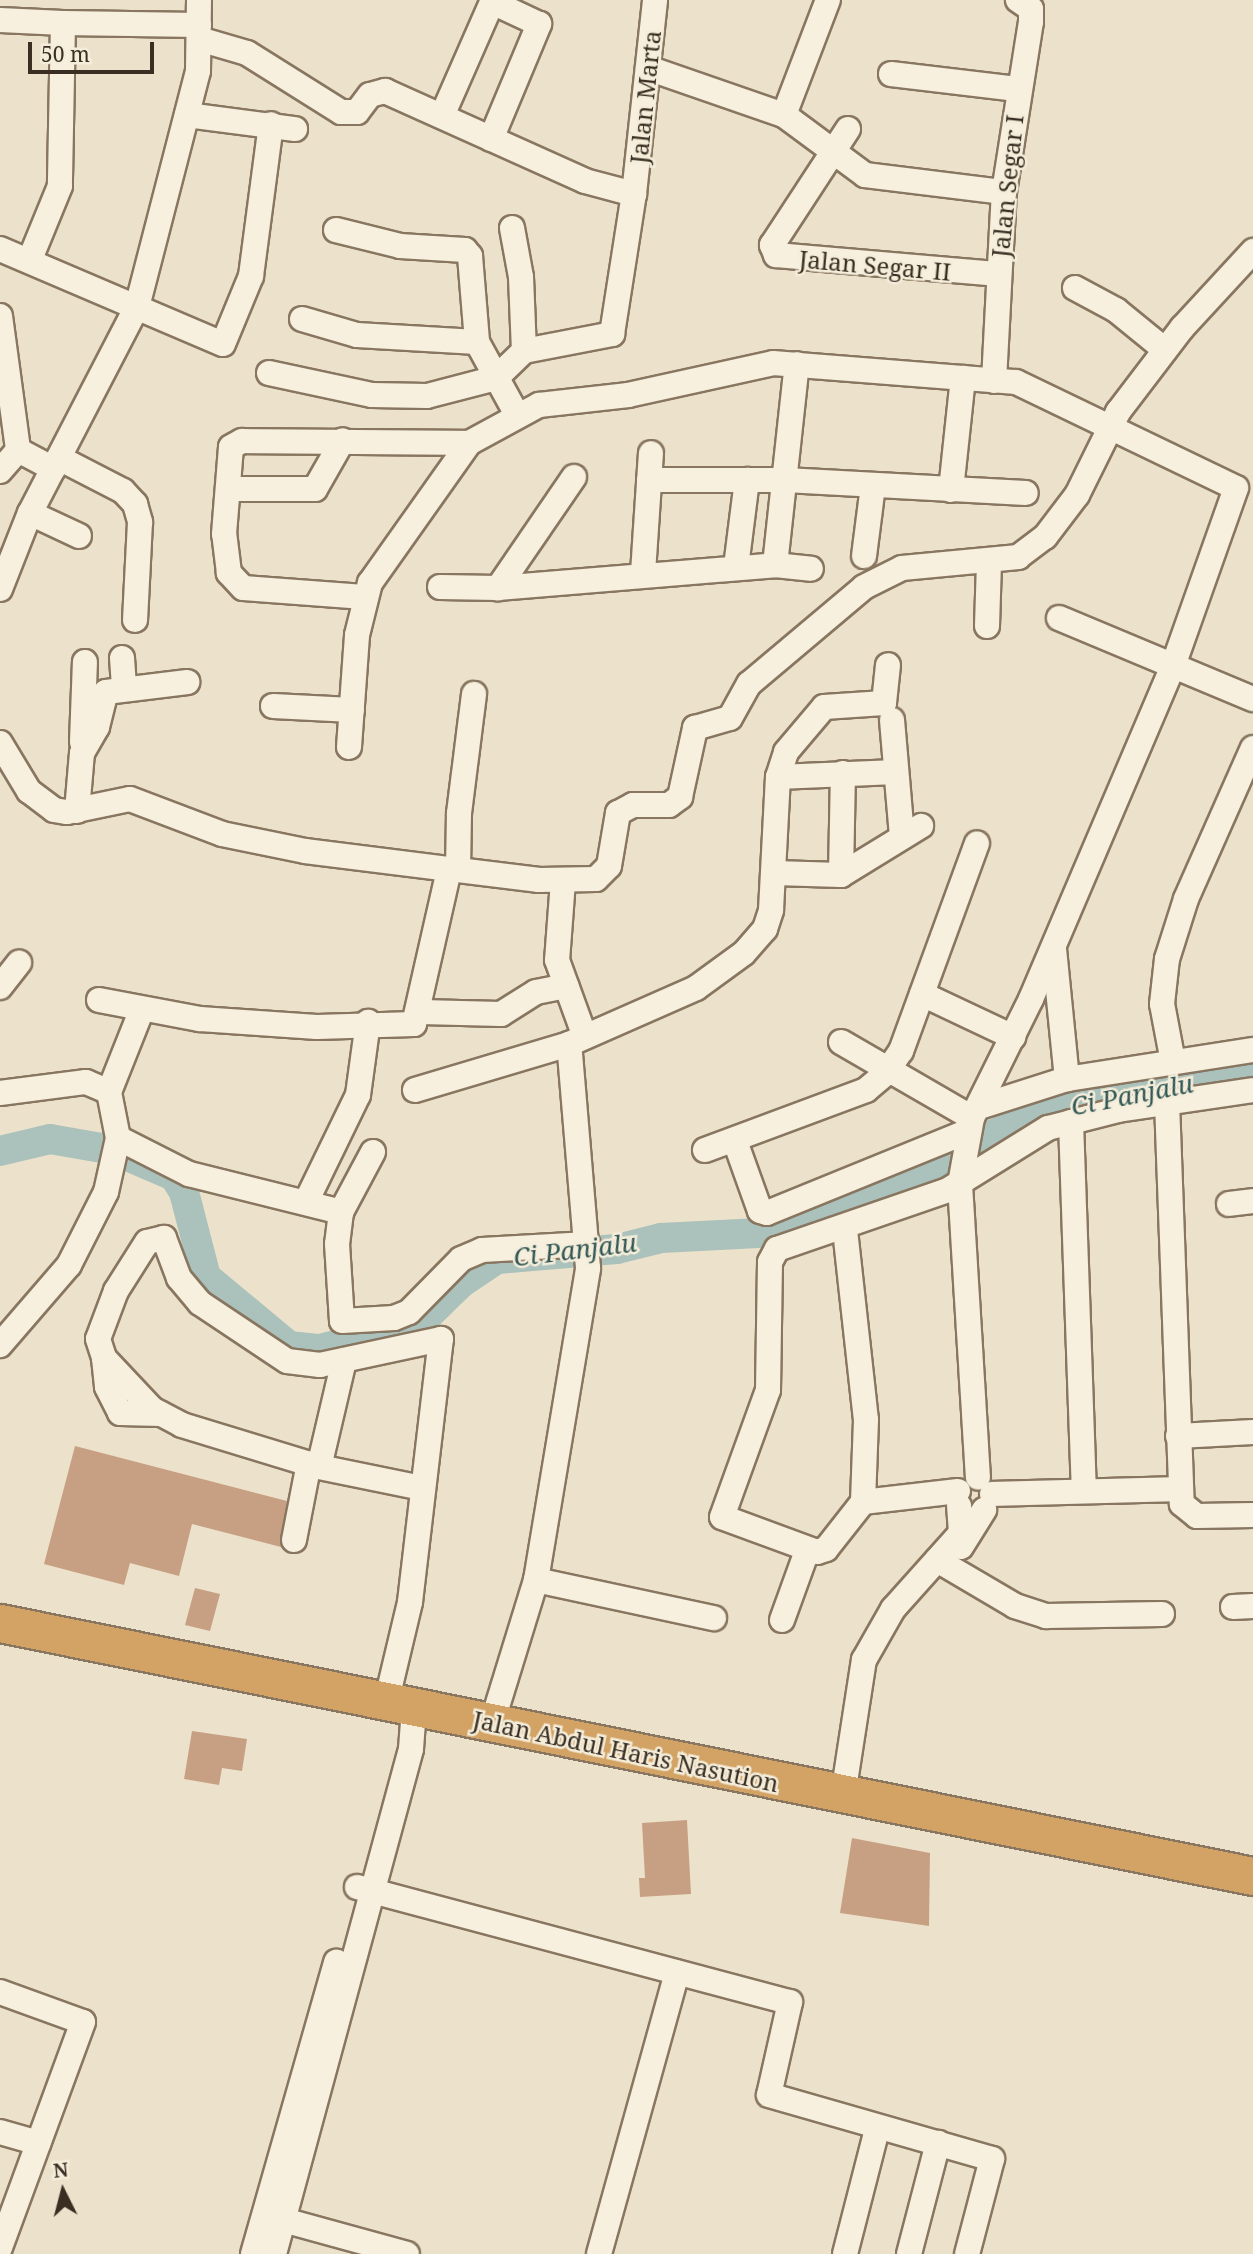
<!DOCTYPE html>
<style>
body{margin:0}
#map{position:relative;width:1253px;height:2254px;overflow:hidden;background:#ece2cb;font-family:"Noto Serif",serif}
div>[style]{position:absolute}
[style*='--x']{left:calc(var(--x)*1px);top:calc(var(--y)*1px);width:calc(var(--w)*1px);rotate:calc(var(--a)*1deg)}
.river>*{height:30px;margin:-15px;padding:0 15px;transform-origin:15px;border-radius:15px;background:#abc1bb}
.building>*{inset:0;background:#c7a084}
.roads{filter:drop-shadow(2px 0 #887660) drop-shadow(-2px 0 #887660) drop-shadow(0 2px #887660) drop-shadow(0 -2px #887660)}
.minor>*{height:24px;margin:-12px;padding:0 12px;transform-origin:12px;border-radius:12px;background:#f7f0de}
.highway>*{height:37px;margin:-18.5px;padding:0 18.5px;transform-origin:18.5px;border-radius:18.5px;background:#d3a365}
span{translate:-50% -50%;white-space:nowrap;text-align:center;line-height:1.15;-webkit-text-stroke:5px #f4edda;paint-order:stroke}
.street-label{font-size:24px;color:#3a2e22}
.water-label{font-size:26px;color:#335856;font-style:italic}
.north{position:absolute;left:28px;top:2156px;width:70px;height:70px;-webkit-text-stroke:5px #f4edda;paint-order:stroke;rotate:354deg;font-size:19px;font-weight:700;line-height:28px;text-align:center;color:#3a2e22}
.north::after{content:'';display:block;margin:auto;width:24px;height:32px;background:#3a2e22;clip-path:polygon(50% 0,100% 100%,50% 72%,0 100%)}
.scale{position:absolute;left:28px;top:42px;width:126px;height:32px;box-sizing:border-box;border:4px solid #3a2e22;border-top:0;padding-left:9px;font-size:21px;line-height:24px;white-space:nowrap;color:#3a2e22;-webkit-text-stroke:5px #f4edda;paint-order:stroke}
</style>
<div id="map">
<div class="river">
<i style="--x:0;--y:1151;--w:51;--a:-13.5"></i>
<i style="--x:50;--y:1139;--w:64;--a:9.9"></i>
<i style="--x:113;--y:1150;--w:66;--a:23.1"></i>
<i style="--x:174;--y:1176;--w:19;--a:58"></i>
<i style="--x:184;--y:1192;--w:88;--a:75.5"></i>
<i style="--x:206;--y:1277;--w:108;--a:39.7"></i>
<i style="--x:289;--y:1346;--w:31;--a:6"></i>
<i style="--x:320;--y:1349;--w:103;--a:-14.6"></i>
<i style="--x:420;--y:1323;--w:57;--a:-44.3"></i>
<i style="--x:461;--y:1283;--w:43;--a:-33.7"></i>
<i style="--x:497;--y:1259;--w:120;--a:-4.8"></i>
<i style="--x:617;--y:1249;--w:45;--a:-14"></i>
<i style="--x:661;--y:1238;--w:118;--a:-2.9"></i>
<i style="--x:779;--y:1232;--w:146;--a:-19.2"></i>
<i style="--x:917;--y:1184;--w:78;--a:-35.1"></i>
<i style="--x:981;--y:1139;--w:68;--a:-22.4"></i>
<i style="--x:1044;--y:1113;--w:213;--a:-11.1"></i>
</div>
<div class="building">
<i style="clip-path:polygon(75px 1446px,287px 1501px,281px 1547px,192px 1524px,179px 1576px,130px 1563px,124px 1585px,44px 1564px)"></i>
<i style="clip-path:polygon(195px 1588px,220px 1594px,210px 1631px,185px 1625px)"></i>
<i style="clip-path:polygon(192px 1731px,247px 1739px,242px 1771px,222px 1768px,219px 1785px,184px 1779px)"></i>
<i style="clip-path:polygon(687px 1820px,691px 1894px,640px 1897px,639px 1878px,645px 1878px,642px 1823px)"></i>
<i style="clip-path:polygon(852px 1838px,930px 1853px,929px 1926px,840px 1913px)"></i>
</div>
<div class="roads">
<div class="minor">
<i style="--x:0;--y:20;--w:63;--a:2.7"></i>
<i style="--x:63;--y:23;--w:163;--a:91.1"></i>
<i style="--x:60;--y:186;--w:79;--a:112.3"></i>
<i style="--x:63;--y:23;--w:136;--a:0.8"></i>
<i style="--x:199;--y:39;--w:50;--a:16.3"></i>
<i style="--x:247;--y:53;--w:111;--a:32.1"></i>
<i style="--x:341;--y:112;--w:16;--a:0"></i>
<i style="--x:357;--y:112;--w:21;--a:-53"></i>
<i style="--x:370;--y:95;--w:16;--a:-15"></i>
<i style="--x:385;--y:91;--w:219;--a:24.2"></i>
<i style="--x:585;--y:181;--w:51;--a:14.9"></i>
<i style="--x:648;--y:68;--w:144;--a:19.1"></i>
<i style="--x:784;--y:115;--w:101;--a:36.5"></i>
<i style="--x:865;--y:175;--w:140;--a:7"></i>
<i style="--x:891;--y:74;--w:127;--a:6.8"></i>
<i style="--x:187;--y:115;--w:109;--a:7.4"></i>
<i style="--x:784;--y:115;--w:123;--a:-69.1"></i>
<i style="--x:442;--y:116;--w:127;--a:-66.3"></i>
<i style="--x:848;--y:129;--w:139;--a:123.2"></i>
<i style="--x:772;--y:245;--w:11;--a:68"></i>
<i style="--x:776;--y:255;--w:224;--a:4.9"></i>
<i style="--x:491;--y:139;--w:125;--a:-67.3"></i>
<i style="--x:539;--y:24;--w:52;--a:-154.9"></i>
<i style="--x:512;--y:228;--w:50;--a:79.6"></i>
<i style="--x:521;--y:277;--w:74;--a:87.7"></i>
<i style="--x:336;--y:230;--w:66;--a:14"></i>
<i style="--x:400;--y:246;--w:65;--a:3.5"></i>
<i style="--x:465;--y:250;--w:8;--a:50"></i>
<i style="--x:470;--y:256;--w:86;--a:85.3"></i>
<i style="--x:477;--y:342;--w:81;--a:61.2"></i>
<i style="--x:0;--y:249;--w:242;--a:23.1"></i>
<i style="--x:223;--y:344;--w:74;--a:-67.6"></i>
<i style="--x:251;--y:276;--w:153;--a:-82.5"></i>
<i style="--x:1075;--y:288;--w:47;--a:28.2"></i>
<i style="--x:1116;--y:310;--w:63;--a:39.2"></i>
<i style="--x:0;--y:316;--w:135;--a:82.3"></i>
<i style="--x:18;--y:450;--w:40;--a:28"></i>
<i style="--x:302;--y:319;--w:57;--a:16.2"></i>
<i style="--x:357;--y:335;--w:120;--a:3.3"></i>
<i style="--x:269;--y:373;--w:105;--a:12.1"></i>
<i style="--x:372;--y:395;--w:55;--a:1"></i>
<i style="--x:427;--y:396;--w:71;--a:-14.6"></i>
<i style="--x:496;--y:378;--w:39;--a:-44"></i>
<i style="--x:524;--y:351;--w:90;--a:-10.9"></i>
<i style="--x:612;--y:334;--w:142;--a:-81.1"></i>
<i style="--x:634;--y:194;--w:195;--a:-83.8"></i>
<i style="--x:994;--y:381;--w:189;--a:-87"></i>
<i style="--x:1004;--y:192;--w:172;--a:-81"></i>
<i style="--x:1031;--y:22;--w:13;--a:-90"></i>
<i style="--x:1031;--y:9;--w:16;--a:-145"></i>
<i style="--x:59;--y:458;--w:72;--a:27.3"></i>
<i style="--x:123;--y:491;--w:18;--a:47"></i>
<i style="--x:135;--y:504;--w:19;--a:74"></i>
<i style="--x:140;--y:522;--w:98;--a:92.9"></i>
<i style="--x:0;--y:471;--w:28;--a:-49"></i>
<i style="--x:574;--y:477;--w:135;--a:124.4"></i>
<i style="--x:498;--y:588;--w:278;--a:-4.7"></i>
<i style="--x:775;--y:565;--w:36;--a:6"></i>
<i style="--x:649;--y:480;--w:136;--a:0"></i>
<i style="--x:785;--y:480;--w:241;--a:3.1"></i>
<i style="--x:228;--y:489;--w:87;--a:0"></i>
<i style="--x:315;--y:489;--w:56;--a:-60.3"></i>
<i style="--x:951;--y:490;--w:113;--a:-83.9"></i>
<i style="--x:30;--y:513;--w:54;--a:25.1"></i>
<i style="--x:864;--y:556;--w:71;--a:-82.7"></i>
<i style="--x:775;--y:565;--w:202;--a:-83.8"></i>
<i style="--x:736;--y:567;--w:88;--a:-82.8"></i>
<i style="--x:643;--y:573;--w:120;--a:-86.2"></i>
<i style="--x:440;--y:587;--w:58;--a:1"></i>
<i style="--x:0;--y:589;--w:82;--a:-68.5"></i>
<i style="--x:30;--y:513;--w:232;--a:-62.6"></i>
<i style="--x:137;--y:307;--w:244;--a:-75.5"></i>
<i style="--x:198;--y:71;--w:71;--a:-89.2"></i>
<i style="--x:364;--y:597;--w:121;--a:-175.7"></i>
<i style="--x:243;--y:588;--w:21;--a:-133"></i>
<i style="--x:229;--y:573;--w:39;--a:-97"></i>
<i style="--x:224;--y:534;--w:87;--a:-85.4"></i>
<i style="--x:231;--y:447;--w:13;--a:-29"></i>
<i style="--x:242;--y:441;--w:227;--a:0.5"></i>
<i style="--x:1059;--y:618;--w:210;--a:22.7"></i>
<i style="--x:987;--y:626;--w:64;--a:-88.2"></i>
<i style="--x:122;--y:658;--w:29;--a:86"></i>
<i style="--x:273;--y:706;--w:79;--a:2.9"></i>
<i style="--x:892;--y:720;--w:117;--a:85.1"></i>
<i style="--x:82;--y:742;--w:80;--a:-87.9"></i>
<i style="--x:0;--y:743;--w:56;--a:58.9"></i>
<i style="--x:29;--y:791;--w:31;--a:37"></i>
<i style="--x:54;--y:810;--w:13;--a:9"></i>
<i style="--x:67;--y:812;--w:64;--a:-11.7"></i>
<i style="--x:130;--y:799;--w:98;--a:20.8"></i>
<i style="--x:222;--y:834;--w:85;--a:11.6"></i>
<i style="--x:305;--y:851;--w:154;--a:7.1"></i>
<i style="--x:458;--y:870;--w:57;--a:-89"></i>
<i style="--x:459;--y:813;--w:120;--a:-82.8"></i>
<i style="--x:349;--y:747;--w:112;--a:-85.9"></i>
<i style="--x:357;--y:635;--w:54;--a:-76"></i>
<i style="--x:370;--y:583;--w:171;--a:-54.7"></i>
<i style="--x:469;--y:443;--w:80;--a:-28.5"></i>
<i style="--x:539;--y:405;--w:90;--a:-6.4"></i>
<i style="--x:628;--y:395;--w:148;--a:-12.4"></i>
<i style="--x:773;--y:363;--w:244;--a:4.5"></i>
<i style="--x:1016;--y:382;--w:244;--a:25.7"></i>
<i style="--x:1236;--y:488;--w:189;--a:109.5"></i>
<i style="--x:1173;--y:666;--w:362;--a:113.1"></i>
<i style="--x:1031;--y:999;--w:133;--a:116.4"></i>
<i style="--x:972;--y:1118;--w:67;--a:100.3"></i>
<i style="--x:960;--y:1184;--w:294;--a:86.5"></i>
<i style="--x:778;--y:777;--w:118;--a:-2.4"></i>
<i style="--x:77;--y:811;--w:58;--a:-85.1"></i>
<i style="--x:82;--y:753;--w:30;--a:-60"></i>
<i style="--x:97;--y:727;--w:36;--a:-76"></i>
<i style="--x:106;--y:692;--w:82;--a:-7"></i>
<i style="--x:458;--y:870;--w:82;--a:7"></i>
<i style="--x:539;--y:880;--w:57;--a:-1"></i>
<i style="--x:596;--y:879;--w:18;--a:-45"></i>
<i style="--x:609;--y:866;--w:54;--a:-80.4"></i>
<i style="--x:618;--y:813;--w:17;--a:-28"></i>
<i style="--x:633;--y:805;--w:36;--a:0"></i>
<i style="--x:669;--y:805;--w:14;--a:-36"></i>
<i style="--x:680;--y:797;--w:71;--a:-77.7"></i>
<i style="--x:695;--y:728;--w:36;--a:-16"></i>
<i style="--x:730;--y:718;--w:39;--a:-61"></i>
<i style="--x:749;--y:684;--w:150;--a:-40.1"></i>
<i style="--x:864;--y:587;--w:42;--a:-26.6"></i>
<i style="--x:902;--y:568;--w:117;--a:-5.4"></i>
<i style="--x:1018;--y:557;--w:34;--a:-37"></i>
<i style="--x:1045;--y:537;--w:53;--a:-52.7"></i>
<i style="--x:1077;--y:495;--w:93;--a:-63.7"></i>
<i style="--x:1118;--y:412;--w:106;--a:-52.7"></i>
<i style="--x:1182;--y:328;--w:105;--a:-47.3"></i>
<i style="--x:774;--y:873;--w:67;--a:1.7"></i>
<i style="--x:841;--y:875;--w:94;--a:-31.5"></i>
<i style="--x:841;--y:875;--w:102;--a:-88.9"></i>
<i style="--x:563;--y:881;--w:79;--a:94.3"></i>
<i style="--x:557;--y:960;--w:79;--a:70"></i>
<i style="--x:1054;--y:949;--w:131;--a:84.3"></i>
<i style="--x:0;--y:987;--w:31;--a:-52"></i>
<i style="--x:922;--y:994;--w:101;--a:25.3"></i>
<i style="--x:99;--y:1000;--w:103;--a:10.7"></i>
<i style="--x:200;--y:1019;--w:117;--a:3.9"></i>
<i style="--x:317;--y:1027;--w:97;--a:-1.8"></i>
<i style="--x:414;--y:1024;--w:158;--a:-77.2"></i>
<i style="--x:421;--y:1012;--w:80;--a:1.4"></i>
<i style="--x:501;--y:1014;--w:41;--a:-32.2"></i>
<i style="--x:536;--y:992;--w:31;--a:-11"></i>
<i style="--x:841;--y:1042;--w:151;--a:30.1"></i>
<i style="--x:1173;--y:1062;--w:59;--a:-100.7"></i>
<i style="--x:1162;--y:1004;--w:45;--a:-83.7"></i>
<i style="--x:1167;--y:959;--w:63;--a:-72.4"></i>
<i style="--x:1186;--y:899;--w:165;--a:-66.1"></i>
<i style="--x:415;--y:1090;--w:161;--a:-16.6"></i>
<i style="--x:109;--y:1092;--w:89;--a:-68.3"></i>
<i style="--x:0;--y:1093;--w:87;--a:-7.3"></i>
<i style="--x:86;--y:1082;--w:25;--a:23"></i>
<i style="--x:109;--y:1092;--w:47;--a:78.9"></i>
<i style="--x:118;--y:1138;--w:55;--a:102.5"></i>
<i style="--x:106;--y:1192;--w:82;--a:116.9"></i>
<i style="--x:69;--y:1265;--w:106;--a:130.8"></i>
<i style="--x:1167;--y:1102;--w:402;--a:87.9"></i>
<i style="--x:1182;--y:1504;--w:19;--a:39"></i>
<i style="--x:1197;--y:1516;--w:56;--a:-1"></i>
<i style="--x:979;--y:1107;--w:92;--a:-17.7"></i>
<i style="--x:1067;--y:1079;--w:188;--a:-8.9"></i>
<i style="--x:1071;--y:1122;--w:366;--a:88"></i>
<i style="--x:118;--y:1138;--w:80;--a:26.9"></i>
<i style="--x:189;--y:1174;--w:157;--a:14"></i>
<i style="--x:341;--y:1212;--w:32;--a:97"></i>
<i style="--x:337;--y:1244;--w:77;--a:86.3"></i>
<i style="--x:342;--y:1321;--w:52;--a:-3.3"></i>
<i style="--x:394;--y:1318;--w:16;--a:-22"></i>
<i style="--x:409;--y:1312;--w:74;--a:-45.5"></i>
<i style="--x:461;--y:1259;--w:23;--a:-23"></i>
<i style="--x:482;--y:1250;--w:106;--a:-3.2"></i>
<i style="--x:735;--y:1141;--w:74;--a:70.3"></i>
<i style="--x:760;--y:1211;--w:7;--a:16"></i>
<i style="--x:767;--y:1213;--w:218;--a:-22.1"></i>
<i style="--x:705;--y:1150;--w:172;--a:-20.4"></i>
<i style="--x:866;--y:1090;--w:26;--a:-40"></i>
<i style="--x:886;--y:1073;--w:27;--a:-56"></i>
<i style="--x:901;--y:1051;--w:221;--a:-69.9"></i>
<i style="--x:306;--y:1202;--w:119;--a:-64.1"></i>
<i style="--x:358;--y:1095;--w:74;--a:-82.2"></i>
<i style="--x:1229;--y:1204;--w:24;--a:-7"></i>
<i style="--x:341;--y:1212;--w:68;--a:-61.9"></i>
<i style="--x:845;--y:1230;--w:191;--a:83.7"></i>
<i style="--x:866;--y:1420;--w:82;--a:92.1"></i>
<i style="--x:104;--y:1358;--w:29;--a:84"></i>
<i style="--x:107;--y:1387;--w:29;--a:63"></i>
<i style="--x:120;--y:1413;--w:41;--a:1.4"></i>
<i style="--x:1178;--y:1436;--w:75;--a:-3.1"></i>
<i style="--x:319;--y:1467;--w:110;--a:-76.8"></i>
<i style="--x:958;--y:1491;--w:96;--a:173.4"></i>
<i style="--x:863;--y:1502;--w:60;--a:128.2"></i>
<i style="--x:826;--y:1549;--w:9;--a:162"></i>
<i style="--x:817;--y:1552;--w:101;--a:-159.8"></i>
<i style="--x:722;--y:1517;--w:135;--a:-70.1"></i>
<i style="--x:768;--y:1390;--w:128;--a:-89.1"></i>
<i style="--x:770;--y:1262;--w:15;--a:-62"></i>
<i style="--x:777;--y:1249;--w:181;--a:-19"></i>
<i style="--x:948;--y:1190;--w:118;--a:-31.8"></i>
<i style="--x:1048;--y:1128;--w:72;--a:-14.4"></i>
<i style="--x:1118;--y:1110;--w:136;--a:-8.4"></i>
<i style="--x:992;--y:1494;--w:187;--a:-1.5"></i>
<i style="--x:294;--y:1540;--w:78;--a:-79"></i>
<i style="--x:961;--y:1547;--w:44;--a:-58.1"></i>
<i style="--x:937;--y:1560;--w:91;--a:30.5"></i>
<i style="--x:1015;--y:1606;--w:33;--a:18"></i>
<i style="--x:1046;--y:1616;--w:116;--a:-1"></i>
<i style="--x:536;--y:1580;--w:182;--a:12.1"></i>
<i style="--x:1233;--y:1607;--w:20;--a:-3"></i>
<i style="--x:782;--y:1620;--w:73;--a:-70.1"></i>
<i style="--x:386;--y:1703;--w:104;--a:-76.6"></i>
<i style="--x:410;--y:1602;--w:265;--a:-83.3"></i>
<i style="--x:441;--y:1339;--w:124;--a:167.9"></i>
<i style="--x:320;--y:1365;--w:33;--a:-173"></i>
<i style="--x:287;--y:1361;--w:105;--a:-146.3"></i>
<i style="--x:200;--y:1303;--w:33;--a:-130"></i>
<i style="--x:179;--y:1278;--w:43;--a:-110.6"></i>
<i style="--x:164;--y:1238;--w:17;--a:167"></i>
<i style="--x:147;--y:1242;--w:58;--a:122.3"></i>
<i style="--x:116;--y:1291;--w:51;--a:110.6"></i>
<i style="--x:98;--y:1339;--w:20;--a:72"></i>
<i style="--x:104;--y:1358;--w:70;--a:46.7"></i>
<i style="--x:152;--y:1409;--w:34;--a:28"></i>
<i style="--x:182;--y:1425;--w:143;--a:17"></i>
<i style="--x:319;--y:1467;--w:105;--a:11.5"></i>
<i style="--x:492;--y:1723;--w:150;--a:-72.9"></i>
<i style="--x:536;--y:1580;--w:316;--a:-80.5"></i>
<i style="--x:588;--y:1268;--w:225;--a:-94.8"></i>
<i style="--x:569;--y:1044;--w:139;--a:-23.8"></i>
<i style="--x:696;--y:988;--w:59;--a:-36.1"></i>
<i style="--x:744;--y:953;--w:32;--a:-49"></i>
<i style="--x:765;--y:929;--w:20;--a:-72"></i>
<i style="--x:771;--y:910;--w:133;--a:-87"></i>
<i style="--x:778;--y:777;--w:26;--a:-72"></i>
<i style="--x:786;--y:752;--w:59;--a:-49.8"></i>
<i style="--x:824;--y:707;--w:60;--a:-3.8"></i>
<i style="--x:884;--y:703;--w:38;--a:-84"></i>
<i style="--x:843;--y:1795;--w:137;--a:-81.2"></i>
<i style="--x:864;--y:1660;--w:59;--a:-60.4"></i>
<i style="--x:893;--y:1609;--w:102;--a:-48.2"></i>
<i style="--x:961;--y:1533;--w:27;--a:-94"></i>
<i style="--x:357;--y:1887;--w:448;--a:14.9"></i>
<i style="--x:790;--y:2002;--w:95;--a:102.7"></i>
<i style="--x:769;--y:2095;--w:232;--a:16"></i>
<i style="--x:992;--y:2159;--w:98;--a:104.7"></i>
<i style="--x:0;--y:1992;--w:88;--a:19.9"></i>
<i style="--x:83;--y:2022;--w:241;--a:110.2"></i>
<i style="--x:0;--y:2132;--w:40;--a:16"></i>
<i style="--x:269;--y:2216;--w:143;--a:15.4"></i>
<i style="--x:253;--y:2254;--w:304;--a:-74.1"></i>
<i style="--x:274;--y:2254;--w:523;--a:-74.82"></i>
<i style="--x:411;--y:1749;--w:41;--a:-85.8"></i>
<i style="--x:599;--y:2254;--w:292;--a:-74.5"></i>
<i style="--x:845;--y:2254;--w:129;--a:-75.6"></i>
<i style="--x:909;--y:2254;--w:115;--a:-75.4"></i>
</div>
<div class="highway">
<i style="--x:0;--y:1623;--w:1278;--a:11.42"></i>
</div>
</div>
<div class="street-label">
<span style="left:645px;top:97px;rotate:-84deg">Jalan Marta</span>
<span style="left:1007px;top:186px;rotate:-84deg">Jalan Segar I</span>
<span style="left:875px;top:265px;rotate:5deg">Jalan Segar II</span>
<span style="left:626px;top:1751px;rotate:12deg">Jalan Abdul Haris Nasution</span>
</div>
<div class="water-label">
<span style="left:1132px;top:1095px;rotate:-11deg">Ci Panjalu</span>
<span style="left:575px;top:1250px;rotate:-7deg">Ci Panjalu</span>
</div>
<div class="north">N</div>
<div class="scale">50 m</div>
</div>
